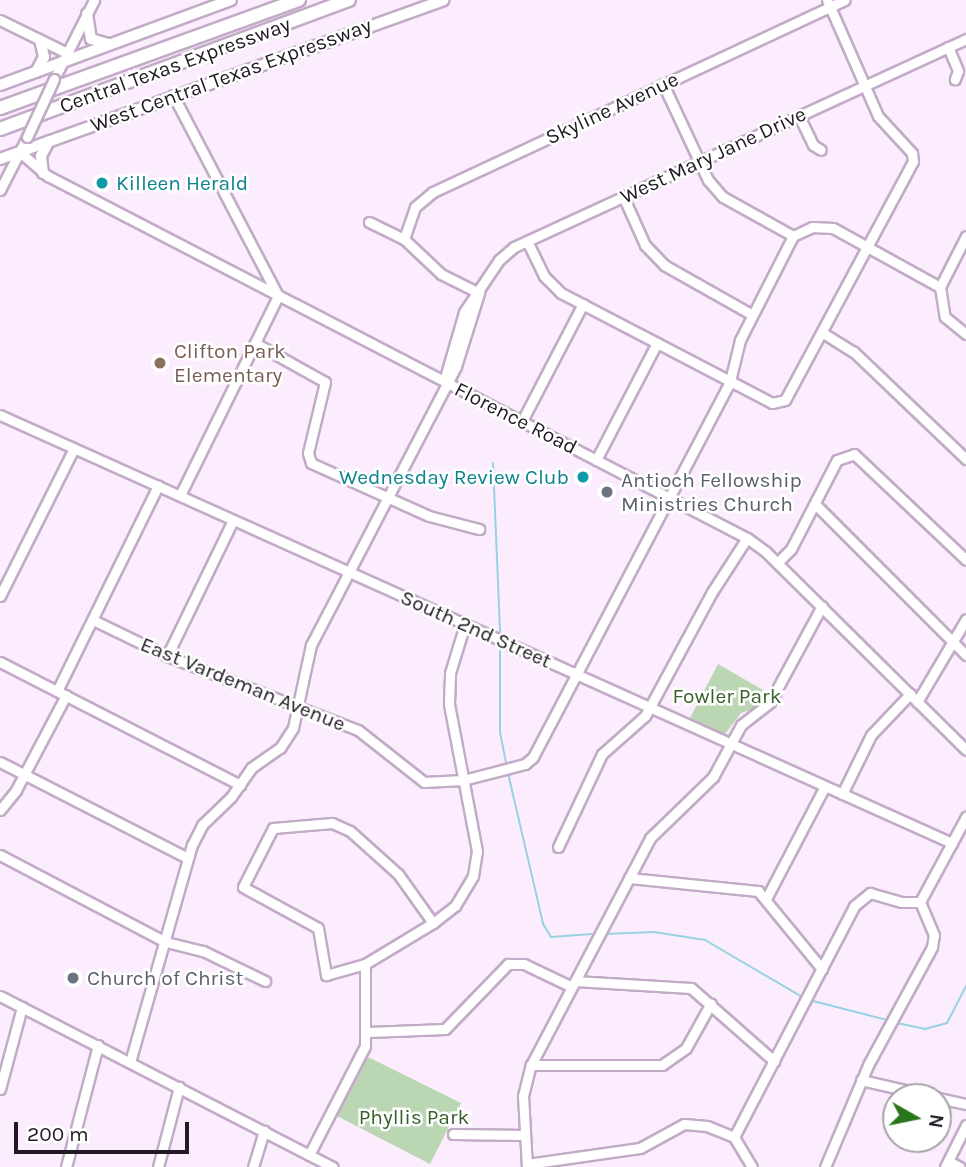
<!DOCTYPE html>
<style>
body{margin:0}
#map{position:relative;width:966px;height:1167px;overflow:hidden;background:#fcedfe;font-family:Karla,sans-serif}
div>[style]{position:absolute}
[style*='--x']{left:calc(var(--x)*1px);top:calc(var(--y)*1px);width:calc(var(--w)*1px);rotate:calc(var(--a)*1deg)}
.green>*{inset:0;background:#bbd6b3}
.stream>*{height:2px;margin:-1px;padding:0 1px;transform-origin:1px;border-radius:1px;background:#96d2e2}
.roads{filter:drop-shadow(2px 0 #c2abc6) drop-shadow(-2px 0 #c2abc6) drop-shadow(0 2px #c2abc6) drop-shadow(0 -2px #c2abc6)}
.minor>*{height:9px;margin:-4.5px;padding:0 4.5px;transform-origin:4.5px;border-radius:4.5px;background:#fff}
.major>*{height:10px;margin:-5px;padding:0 5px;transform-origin:5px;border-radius:5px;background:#fff}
.highway>*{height:12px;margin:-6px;padding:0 6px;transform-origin:6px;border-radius:6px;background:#fff}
.bridges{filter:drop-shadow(2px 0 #c2abc6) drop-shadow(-2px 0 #c2abc6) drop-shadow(0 2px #c2abc6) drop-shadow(0 -2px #c2abc6)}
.minor-bridge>*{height:9px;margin:-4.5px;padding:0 4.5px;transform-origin:4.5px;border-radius:4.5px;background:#fff}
.dots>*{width:19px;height:19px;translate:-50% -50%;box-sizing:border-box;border:4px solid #fff;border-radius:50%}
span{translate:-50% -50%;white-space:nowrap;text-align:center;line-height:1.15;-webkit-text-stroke:5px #fff;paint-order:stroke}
.street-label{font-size:21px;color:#211923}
.culture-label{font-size:21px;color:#0d838f}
.left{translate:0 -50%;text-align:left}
.right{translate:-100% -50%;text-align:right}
.education-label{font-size:21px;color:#785e54}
.worship-label{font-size:21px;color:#5b616d}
.park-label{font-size:21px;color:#365f29}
.north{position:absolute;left:882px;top:1083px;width:70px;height:70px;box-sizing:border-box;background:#fff;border:2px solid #a6a3a7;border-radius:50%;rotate:99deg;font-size:19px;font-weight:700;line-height:28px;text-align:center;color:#211923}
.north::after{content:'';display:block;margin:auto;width:24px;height:32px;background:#2a761c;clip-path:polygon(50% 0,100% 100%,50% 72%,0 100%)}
.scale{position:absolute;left:14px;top:1122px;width:175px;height:32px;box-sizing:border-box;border:4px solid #211923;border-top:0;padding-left:9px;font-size:21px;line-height:24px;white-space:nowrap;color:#211923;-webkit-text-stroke:5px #fff;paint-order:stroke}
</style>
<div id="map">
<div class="green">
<i style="clip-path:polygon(718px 664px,765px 691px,757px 708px,741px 713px,725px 734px,690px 718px)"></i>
<i style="clip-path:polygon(368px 1057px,461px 1103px,430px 1164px,337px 1116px)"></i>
</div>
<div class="stream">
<i style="--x:493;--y:463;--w:169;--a:87.6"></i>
<i style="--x:500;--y:647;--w:85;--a:90"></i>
<i style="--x:500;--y:732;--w:32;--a:79"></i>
<i style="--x:508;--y:773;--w:155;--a:76.9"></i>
<i style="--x:543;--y:924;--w:15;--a:58"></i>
<i style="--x:551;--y:937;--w:41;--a:-4.2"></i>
<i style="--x:604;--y:934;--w:50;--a:-2.3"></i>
<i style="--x:654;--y:932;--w:52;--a:8.9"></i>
<i style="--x:705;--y:940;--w:113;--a:30.4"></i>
<i style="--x:813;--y:1001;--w:76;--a:14.4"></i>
<i style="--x:897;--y:1023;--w:29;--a:12"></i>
<i style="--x:925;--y:1029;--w:23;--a:-15"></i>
<i style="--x:947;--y:1023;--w:42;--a:-62.8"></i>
</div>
<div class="roads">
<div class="minor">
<i style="--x:0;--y:20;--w:75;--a:26.2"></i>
<i style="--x:948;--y:47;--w:26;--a:67"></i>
<i style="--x:958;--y:71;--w:9;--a:111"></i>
<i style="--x:54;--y:79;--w:89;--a:-63.1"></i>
<i style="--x:663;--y:84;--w:106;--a:64.9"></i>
<i style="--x:708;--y:180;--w:23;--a:49"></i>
<i style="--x:723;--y:197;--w:80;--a:29.1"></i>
<i style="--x:173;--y:95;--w:227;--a:62.4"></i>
<i style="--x:278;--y:296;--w:222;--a:116.2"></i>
<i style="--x:799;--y:116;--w:32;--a:64"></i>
<i style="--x:813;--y:145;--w:9;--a:32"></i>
<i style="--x:20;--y:152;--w:37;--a:41"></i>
<i style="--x:48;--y:176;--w:787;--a:27.38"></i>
<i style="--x:747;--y:538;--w:24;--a:36"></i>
<i style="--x:766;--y:552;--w:281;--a:44.7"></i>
<i style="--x:0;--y:190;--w:59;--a:-63"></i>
<i style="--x:623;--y:196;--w:54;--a:65.8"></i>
<i style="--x:645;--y:245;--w:28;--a:46"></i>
<i style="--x:664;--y:265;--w:100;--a:29.4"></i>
<i style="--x:369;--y:222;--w:39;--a:26"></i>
<i style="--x:404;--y:239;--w:51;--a:43.4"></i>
<i style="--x:441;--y:274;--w:42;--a:26.6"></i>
<i style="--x:793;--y:236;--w:21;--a:-25"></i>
<i style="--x:812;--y:227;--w:21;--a:3"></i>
<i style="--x:833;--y:228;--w:122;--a:28.9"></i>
<i style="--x:940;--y:287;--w:30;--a:81"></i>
<i style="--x:945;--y:317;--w:27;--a:39"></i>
<i style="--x:404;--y:239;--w:34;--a:-71"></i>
<i style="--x:415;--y:207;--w:23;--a:-40"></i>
<i style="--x:433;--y:192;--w:454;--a:-25"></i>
<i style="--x:527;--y:241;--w:39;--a:64"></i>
<i style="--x:544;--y:276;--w:24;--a:45"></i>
<i style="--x:561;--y:293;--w:238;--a:27.5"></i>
<i style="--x:772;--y:403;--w:13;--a:-13"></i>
<i style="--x:785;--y:400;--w:271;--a:-61.8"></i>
<i style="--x:913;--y:161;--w:8;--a:-97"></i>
<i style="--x:912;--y:153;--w:50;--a:-132.6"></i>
<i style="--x:878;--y:116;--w:127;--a:-113.7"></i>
<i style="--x:940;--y:287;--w:57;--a:-63"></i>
<i style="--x:823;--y:333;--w:36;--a:32"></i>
<i style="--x:854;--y:352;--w:155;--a:43.7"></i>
<i style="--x:255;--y:343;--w:80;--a:29.1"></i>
<i style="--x:325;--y:382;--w:73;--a:103.5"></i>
<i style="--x:308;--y:453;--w:10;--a:73"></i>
<i style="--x:311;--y:463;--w:129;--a:24.2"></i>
<i style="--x:429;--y:516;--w:52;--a:14.6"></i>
<i style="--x:444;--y:381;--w:72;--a:-73.8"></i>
<i style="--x:464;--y:312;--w:63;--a:-56.1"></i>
<i style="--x:499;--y:260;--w:20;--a:-41"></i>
<i style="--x:514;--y:247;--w:498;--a:-24.7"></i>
<i style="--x:0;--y:415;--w:1044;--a:24.21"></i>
<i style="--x:522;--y:421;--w:132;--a:-62.5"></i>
<i style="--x:596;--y:460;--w:132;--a:-62.5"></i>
<i style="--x:815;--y:504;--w:214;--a:45"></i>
<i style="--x:777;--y:563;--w:20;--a:-45"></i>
<i style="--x:791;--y:549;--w:100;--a:-62.7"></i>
<i style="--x:837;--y:460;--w:18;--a:-19"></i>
<i style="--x:854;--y:454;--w:154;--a:43.4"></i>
<i style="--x:0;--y:596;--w:165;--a:-63.4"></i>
<i style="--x:93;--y:620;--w:82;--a:25.9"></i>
<i style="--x:167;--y:656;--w:205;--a:21.2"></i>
<i style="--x:358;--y:730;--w:84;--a:38.2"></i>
<i style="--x:424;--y:782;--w:39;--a:-3"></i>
<i style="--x:463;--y:780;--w:64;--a:-14.5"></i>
<i style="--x:525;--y:764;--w:11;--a:-41"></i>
<i style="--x:533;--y:757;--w:424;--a:-62.3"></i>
<i style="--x:730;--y:381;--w:42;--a:-76.3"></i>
<i style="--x:740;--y:340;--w:117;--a:-63"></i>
<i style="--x:167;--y:656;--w:151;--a:-64.1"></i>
<i style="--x:0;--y:662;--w:270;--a:27.1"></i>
<i style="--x:57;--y:691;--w:229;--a:-63.8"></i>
<i style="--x:917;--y:702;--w:96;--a:-59.4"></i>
<i style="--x:0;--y:762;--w:211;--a:27.1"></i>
<i style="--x:842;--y:794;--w:66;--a:-63.8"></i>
<i style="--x:871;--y:735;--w:57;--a:-46.4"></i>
<i style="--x:0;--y:810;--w:26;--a:-51"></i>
<i style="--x:16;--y:790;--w:107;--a:-62.2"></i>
<i style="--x:558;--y:847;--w:103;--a:-64.7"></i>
<i style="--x:602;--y:754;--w:57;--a:-41.5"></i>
<i style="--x:645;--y:716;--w:141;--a:-61.6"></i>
<i style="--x:712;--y:592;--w:64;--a:-57.1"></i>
<i style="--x:0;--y:855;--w:187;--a:27.7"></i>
<i style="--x:166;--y:942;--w:38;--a:14"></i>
<i style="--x:203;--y:951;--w:69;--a:25.8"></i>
<i style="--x:629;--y:878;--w:130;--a:5.8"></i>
<i style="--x:758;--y:891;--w:101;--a:50.6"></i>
<i style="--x:767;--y:897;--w:125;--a:-62.4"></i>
<i style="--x:433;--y:923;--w:60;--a:-125.5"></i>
<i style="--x:398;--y:874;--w:64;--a:-138.1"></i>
<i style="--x:350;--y:831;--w:20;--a:-156"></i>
<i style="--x:332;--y:823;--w:59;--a:175.2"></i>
<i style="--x:273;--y:828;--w:66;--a:117"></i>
<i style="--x:243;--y:887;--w:85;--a:28.7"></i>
<i style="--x:318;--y:928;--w:48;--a:80.3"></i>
<i style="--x:326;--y:975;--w:41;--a:-15.8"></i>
<i style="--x:365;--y:964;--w:79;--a:-31.1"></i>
<i style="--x:433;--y:923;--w:28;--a:-38"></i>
<i style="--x:455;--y:906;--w:35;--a:-59"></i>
<i style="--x:473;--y:876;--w:25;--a:-81"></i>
<i style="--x:477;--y:851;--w:150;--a:-100.8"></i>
<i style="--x:449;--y:704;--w:31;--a:-88"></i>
<i style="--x:450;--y:673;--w:51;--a:-73"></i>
<i style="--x:575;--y:981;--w:116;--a:3.5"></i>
<i style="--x:691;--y:988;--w:111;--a:41.3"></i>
<i style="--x:0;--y:996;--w:374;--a:27.2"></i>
<i style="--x:368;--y:1032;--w:77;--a:-2.2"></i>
<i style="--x:445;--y:1029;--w:91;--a:-45.9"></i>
<i style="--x:508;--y:964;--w:16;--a:0"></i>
<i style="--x:524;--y:964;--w:53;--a:25.6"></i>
<i style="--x:130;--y:1062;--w:226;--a:-74.1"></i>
<i style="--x:192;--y:845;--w:22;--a:-63"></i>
<i style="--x:202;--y:825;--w:40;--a:-44"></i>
<i style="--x:231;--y:797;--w:35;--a:-55"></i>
<i style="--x:251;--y:768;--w:35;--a:-35"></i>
<i style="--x:280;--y:748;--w:24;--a:-57"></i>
<i style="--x:293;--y:728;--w:85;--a:-77.8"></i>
<i style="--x:311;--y:645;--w:314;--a:-62.5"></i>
<i style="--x:456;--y:366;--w:77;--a:-72.5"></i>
<i style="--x:531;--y:1065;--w:131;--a:0"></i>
<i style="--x:662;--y:1065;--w:29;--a:-35"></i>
<i style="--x:686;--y:1048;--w:51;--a:-60.9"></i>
<i style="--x:861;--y:1080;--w:77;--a:12.8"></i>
<i style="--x:0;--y:1089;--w:85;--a:-75"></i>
<i style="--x:938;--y:1098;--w:29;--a:12"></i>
<i style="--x:453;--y:1134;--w:72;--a:0.8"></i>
<i style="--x:309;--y:1155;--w:123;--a:-62.8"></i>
<i style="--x:365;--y:1046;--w:82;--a:-90"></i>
<i style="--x:948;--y:1161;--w:13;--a:27"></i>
<i style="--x:527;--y:1164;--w:114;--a:-8.1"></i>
<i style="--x:640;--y:1148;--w:50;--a:-28.6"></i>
<i style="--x:684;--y:1124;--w:23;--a:5"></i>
<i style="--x:707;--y:1126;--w:29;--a:22"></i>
<i style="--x:66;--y:1167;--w:126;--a:-75.3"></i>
<i style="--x:158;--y:1167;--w:83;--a:-75.3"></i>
<i style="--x:253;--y:1167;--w:38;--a:-73"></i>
<i style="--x:527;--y:1167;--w:71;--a:-93.2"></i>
<i style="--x:523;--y:1096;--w:32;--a:-76"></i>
<i style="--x:531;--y:1065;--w:256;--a:-62.3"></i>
<i style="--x:650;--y:838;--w:88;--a:-44.1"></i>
<i style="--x:713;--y:777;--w:59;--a:-61.7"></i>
<i style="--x:741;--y:725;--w:37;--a:-38"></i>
<i style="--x:770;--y:702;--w:109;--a:-61.6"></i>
<i style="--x:752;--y:1167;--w:35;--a:-121"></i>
<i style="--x:734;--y:1137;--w:260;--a:-62.5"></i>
<i style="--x:854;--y:906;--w:21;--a:-39"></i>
<i style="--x:870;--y:893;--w:33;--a:16"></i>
<i style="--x:902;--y:902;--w:18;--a:0"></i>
<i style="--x:825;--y:1167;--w:111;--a:-67.1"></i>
<i style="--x:868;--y:1065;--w:134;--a:-61.5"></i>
<i style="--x:932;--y:947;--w:12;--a:-81"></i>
<i style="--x:934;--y:935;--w:36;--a:-113"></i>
<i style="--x:920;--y:902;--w:97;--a:-61.6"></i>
<i style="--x:945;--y:1167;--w:47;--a:-63.4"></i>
</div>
<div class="major">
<i style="--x:87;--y:14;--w:25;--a:81"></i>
<i style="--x:91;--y:39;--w:18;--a:16"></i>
<i style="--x:36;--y:72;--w:17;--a:-62"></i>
<i style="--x:44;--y:57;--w:17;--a:-103"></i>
<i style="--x:0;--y:85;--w:246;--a:-20.2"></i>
<i style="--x:0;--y:159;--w:471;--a:-19.7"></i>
<i style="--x:43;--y:173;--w:17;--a:-97"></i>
<i style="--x:41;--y:156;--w:17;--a:-62"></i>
</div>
<div class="highway">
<i style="--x:0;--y:108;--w:318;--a:-19.9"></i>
<i style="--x:0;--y:129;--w:372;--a:-20.3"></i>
</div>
</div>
<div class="bridges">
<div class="minor-bridge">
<i style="--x:27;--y:137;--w:64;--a:-65"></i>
</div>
</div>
<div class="dots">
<i style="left:102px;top:183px;background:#0f9aa8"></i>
<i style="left:160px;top:363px;background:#8d6e63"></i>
<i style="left:583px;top:477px;background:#0f9aa8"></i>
<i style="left:607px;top:492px;background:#6b7280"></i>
<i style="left:73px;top:978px;background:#6b7280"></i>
</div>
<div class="street-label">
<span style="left:175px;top:65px;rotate:-20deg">Central Texas Expressway</span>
<span style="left:231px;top:75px;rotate:-20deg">West Central Texas Expressway</span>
<span style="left:612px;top:108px;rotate:-25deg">Skyline Avenue</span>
<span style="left:713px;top:155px;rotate:-25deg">West Mary Jane Drive</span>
<span style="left:516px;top:418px;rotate:27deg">Florence Road</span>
<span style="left:476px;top:629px;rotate:24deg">South 2nd Street</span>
<span style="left:243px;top:684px;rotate:22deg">East Vardeman Avenue</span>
</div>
<div class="culture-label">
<span class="left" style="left:116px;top:183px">Killeen Herald</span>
<span class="right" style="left:569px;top:477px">Wednesday Review Club</span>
</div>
<div class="education-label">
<span class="left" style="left:174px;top:363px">Clifton Park<br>Elementary</span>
</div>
<div class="worship-label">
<span class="left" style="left:621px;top:492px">Antioch Fellowship<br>Ministries Church</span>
<span class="left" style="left:87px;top:978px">Church of Christ</span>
</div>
<div class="park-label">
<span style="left:727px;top:696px">Fowler Park</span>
<span style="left:414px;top:1117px">Phyllis Park</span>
</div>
<div class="north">N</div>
<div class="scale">200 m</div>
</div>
